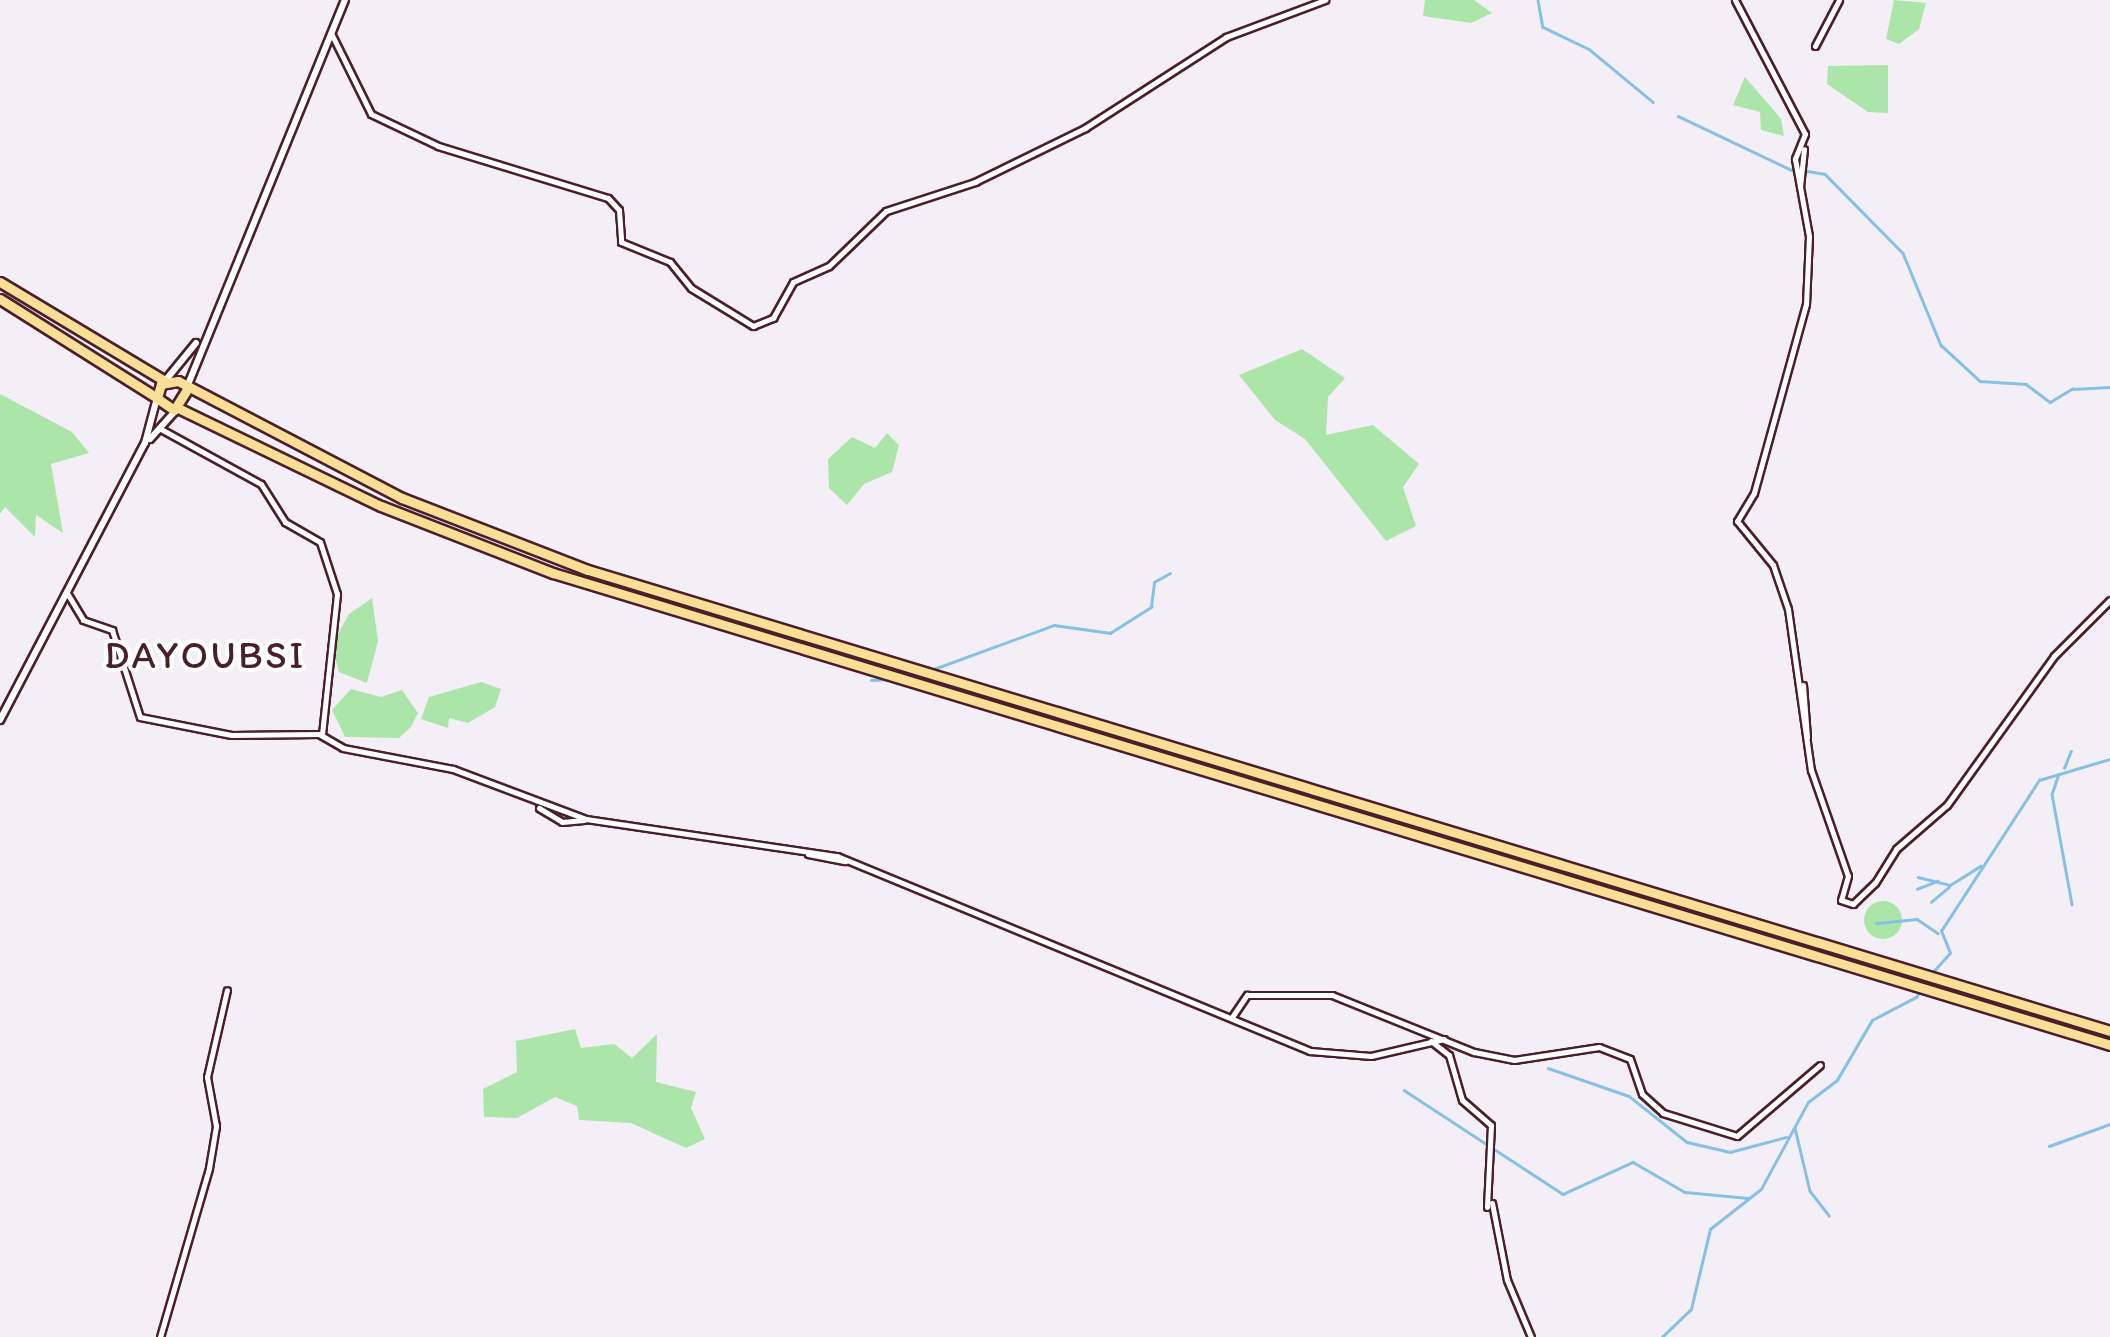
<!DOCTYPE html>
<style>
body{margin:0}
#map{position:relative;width:2110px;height:1337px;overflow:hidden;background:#f4eff7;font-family:Itim,sans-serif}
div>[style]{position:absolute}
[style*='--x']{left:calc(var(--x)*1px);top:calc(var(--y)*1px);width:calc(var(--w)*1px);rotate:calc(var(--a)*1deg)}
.green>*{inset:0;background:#abe5a9}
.round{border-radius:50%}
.stream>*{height:2.5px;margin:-1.25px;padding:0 1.25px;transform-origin:1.25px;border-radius:1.25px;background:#86c0e5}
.roads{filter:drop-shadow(2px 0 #4a1f2b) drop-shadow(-2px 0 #4a1f2b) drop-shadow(0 2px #4a1f2b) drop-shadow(0 -2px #4a1f2b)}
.minor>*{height:5px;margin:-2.5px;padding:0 2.5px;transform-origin:2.5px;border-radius:2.5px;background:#fff}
.tertiary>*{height:6px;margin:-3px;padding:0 3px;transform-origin:3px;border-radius:3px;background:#fff}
.trunk>*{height:9px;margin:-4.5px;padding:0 4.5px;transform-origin:4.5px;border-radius:4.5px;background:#f9df96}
span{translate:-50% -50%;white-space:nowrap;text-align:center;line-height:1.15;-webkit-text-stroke:8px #fff;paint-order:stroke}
.quarter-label{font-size:38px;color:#4a1f2b;letter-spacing:2.5px}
</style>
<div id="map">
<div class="green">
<i style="clip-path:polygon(1425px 0,1474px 0,1492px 13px,1471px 23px,1423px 16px)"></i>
<i style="clip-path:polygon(1894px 0,1926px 3px,1919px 29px,1899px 44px,1886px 39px)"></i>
<i style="clip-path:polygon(1888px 65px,1888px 113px,1868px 112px,1827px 84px,1828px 66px)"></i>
<i style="clip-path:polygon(1745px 77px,1781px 119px,1784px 136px,1761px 130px,1760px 112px,1733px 105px)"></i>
<i style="clip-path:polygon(1302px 349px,1345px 378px,1328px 397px,1326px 435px,1373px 425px,1419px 464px,1403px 487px,1416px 526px,1386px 541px,1305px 439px,1275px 420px,1239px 375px)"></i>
<i style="clip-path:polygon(0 394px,72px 432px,89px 453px,51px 464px,63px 533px,36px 515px,35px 537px,5px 507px,0 514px)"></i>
<i style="clip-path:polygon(887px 433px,899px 445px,892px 472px,864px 484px,847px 505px,829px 488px,828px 459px,852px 437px,875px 448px)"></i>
<i style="clip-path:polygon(372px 598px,378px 641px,367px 683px,339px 672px,332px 645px,349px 614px)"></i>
<i style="clip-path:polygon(481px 682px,501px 689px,495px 707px,468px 723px,449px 718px,448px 728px,421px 719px,429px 697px)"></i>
<i style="clip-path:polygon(351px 689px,381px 697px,402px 690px,418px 713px,411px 727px,399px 738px,345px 737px,332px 710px)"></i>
<i class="round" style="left:1864px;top:901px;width:38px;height:38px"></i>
<i style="clip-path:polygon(575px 1029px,581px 1048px,614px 1044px,632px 1058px,657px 1034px,656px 1082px,696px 1092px,691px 1108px,705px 1139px,686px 1148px,631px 1123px,579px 1120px,577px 1106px,555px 1097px,517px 1118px,484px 1117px,483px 1089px,517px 1072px,516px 1041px)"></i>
</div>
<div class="stream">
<i style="--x:1538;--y:0;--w:27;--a:80"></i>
<i style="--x:1543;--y:27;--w:51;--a:25.6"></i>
<i style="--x:1589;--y:49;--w:83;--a:39.6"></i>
<i style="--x:1678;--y:116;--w:128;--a:25.4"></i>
<i style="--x:1802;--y:170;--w:23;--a:10"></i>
<i style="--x:1825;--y:174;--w:111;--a:45.4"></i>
<i style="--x:1903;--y:253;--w:100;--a:67.6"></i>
<i style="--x:1941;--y:345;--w:53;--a:42.7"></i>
<i style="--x:1980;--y:381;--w:46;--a:3.7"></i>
<i style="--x:2026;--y:384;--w:30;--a:37"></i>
<i style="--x:2050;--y:402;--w:26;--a:-31"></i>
<i style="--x:2072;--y:389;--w:38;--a:-3"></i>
<i style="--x:931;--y:670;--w:131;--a:-20.1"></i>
<i style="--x:1054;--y:625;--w:57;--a:8.1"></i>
<i style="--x:1110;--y:633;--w:49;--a:-32.4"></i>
<i style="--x:1151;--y:607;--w:25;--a:-83"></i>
<i style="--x:1154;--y:582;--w:18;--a:-29"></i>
<i style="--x:871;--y:680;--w:18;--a:-3"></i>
<i style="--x:2064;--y:768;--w:18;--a:-68"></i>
<i style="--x:2059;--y:774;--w:21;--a:109"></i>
<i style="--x:2052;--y:794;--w:112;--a:79.7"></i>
<i style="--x:1918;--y:877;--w:33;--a:14"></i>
<i style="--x:1950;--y:885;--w:36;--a:-32"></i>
<i style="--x:1917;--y:889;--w:22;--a:-22"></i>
<i style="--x:1931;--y:902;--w:23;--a:-40"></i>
<i style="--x:1876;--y:923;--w:41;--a:-5.6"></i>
<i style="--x:1917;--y:919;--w:25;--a:34"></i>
<i style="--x:1931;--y:974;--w:28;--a:-48"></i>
<i style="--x:1950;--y:953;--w:24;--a:-112"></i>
<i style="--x:1941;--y:931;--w:180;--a:-57"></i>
<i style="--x:2039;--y:780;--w:74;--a:-16.5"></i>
<i style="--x:1548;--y:1068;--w:86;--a:19.1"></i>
<i style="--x:1629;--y:1096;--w:74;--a:38.4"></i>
<i style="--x:1687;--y:1142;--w:44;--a:13.1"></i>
<i style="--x:1730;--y:1152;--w:58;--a:-15"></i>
<i style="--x:1404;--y:1090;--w:190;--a:33.2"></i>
<i style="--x:1563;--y:1194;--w:77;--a:-24.6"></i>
<i style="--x:1633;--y:1162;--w:60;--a:30"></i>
<i style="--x:1685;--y:1192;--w:63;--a:5.4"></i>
<i style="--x:1795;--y:1128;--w:65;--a:76.6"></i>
<i style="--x:1810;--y:1191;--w:31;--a:52"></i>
<i style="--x:2049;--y:1146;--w:65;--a:-19.8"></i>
<i style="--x:1662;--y:1337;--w:40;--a:-44"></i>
<i style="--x:1691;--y:1309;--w:82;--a:-76.6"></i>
<i style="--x:1710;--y:1229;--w:65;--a:-38.1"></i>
<i style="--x:1761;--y:1189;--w:99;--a:-61.6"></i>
<i style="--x:1808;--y:1102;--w:36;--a:-37"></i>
<i style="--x:1837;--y:1080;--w:69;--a:-59.7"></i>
<i style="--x:1872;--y:1020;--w:50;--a:-27.6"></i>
<i style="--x:1916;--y:997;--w:19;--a:-55"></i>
</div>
<div class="roads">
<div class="minor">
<i style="--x:1735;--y:0;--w:151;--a:62.4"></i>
<i style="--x:1805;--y:134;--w:27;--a:112"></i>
<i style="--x:1795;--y:159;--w:78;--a:79.7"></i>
<i style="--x:1809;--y:236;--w:68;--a:92.5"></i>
<i style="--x:1806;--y:304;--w:196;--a:105.4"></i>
<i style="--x:1754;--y:493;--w:33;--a:121"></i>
<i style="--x:1737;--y:521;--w:57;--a:50.7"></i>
<i style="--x:1773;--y:565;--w:46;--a:71.2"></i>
<i style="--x:1788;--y:609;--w:163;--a:81.9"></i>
<i style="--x:1811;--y:770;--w:112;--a:70.8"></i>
<i style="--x:1848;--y:876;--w:25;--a:106"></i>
<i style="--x:1841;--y:900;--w:13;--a:18"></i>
<i style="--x:1853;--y:904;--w:30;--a:-44"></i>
<i style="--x:1875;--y:883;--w:40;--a:-58"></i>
<i style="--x:1896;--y:849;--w:67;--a:-40.8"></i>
<i style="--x:1947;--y:805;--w:183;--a:-54.3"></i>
<i style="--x:2054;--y:656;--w:79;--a:-45"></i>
<i style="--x:331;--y:33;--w:90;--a:63.7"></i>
<i style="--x:371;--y:114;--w:74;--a:25.5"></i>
<i style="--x:438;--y:146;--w:178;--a:17"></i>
<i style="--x:608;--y:198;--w:16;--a:47"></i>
<i style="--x:619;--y:210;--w:32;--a:86"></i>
<i style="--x:621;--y:242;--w:53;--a:22.2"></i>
<i style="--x:670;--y:262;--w:33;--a:51"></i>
<i style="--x:691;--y:288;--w:73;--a:31.5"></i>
<i style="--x:753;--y:326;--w:22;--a:-22"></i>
<i style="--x:773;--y:318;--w:41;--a:-60.9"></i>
<i style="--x:793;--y:282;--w:39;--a:-24"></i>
<i style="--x:829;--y:266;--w:79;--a:-44"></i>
<i style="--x:886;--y:211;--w:94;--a:-18"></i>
<i style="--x:975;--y:182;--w:123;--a:-26.1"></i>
<i style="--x:1085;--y:128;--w:168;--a:-32.8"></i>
<i style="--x:1226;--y:37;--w:106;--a:-20.5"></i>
<i style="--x:1815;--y:46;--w:52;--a:-62.4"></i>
<i style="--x:1800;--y:187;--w:38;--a:-84"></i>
<i style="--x:159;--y:428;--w:116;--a:28.8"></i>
<i style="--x:261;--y:484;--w:45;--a:57.7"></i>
<i style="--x:285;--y:522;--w:40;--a:29.7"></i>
<i style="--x:320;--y:542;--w:55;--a:71.9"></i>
<i style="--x:337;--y:594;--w:142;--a:96.1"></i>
<i style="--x:67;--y:593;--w:31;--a:59"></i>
<i style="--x:83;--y:620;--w:31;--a:19"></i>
<i style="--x:112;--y:630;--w:91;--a:72.2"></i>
<i style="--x:140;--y:717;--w:93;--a:11.2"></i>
<i style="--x:231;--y:735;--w:88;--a:-0.7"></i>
<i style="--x:319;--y:734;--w:28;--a:30"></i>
<i style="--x:343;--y:748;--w:112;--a:10.8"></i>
<i style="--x:453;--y:769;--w:142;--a:20.6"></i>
<i style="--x:586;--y:819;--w:254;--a:8.4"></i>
<i style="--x:837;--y:856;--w:512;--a:22.4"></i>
<i style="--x:1310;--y:1051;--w:61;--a:4.7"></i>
<i style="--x:1371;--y:1056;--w:75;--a:-13.1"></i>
<i style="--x:1803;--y:685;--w:52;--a:85.6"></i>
<i style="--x:539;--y:808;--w:27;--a:31"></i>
<i style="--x:562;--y:822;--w:22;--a:-5"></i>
<i style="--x:808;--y:854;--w:38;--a:11"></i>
<i style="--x:1232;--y:1017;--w:27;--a:-56"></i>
<i style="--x:1247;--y:995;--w:85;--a:0"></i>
<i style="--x:1332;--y:995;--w:153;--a:21.9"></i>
<i style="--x:1474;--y:1052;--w:41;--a:11.3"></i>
<i style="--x:1514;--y:1060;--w:86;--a:-8.7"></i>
<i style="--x:1599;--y:1047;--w:33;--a:21"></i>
<i style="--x:1630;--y:1059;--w:37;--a:71"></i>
<i style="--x:1642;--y:1094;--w:28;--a:42"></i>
<i style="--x:1663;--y:1113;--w:77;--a:17.3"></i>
<i style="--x:1737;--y:1136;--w:109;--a:-40.5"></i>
<i style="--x:1431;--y:1041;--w:23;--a:38"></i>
<i style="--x:1449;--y:1055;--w:47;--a:73.9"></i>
<i style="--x:1462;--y:1100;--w:38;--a:41"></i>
<i style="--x:1491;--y:1125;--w:82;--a:92.8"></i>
<i style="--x:1492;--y:1203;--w:78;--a:79"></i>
<i style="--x:1507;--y:1280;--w:62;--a:67.2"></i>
<i style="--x:160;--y:1337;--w:176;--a:-73.8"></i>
<i style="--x:209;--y:1168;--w:43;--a:-80.5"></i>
<i style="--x:216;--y:1126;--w:50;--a:-100.4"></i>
<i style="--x:207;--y:1077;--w:89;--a:-77.1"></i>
</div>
<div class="tertiary">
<i style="--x:165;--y:381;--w:49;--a:-50.8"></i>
<i style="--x:187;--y:387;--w:418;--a:-67.8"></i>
<i style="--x:150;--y:439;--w:38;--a:-48"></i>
<i style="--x:0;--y:720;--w:313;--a:-62.4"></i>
<i style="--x:145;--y:443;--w:47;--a:-75.1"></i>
</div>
<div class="trunk">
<i style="--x:0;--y:282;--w:192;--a:31"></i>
<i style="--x:0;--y:299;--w:186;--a:32.2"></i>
<i style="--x:186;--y:391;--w:22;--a:122"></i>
<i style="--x:174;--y:410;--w:21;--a:-145"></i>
<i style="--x:157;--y:398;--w:15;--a:-74"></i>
<i style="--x:161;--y:384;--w:17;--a:-10"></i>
<i style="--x:178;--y:381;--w:253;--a:27.6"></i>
<i style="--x:402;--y:498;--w:199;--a:21.2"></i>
<i style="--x:588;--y:570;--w:1590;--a:16.85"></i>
<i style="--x:178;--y:408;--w:225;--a:25.8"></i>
<i style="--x:381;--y:506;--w:185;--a:21.3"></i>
<i style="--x:553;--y:573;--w:1627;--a:16.86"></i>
</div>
</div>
<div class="quarter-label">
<span style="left:205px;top:656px">DAYOUBSI</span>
</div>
</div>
